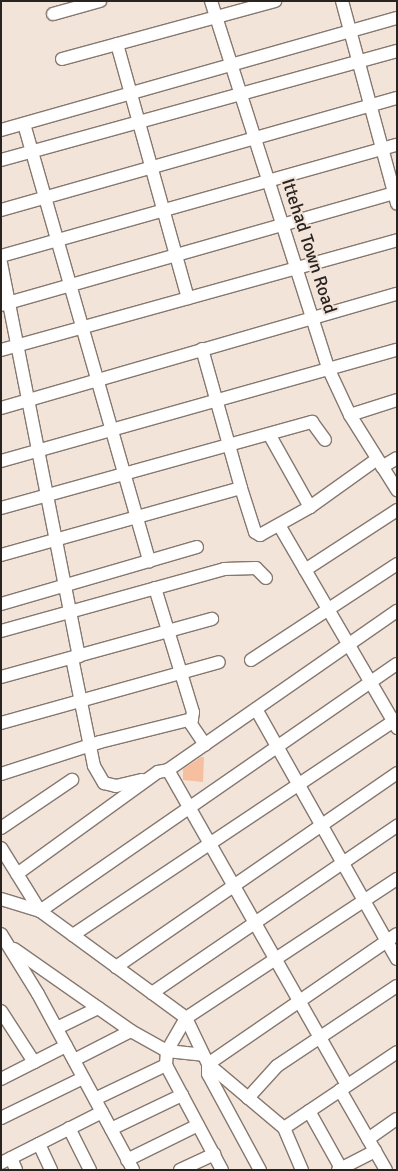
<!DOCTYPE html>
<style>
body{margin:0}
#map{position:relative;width:398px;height:1171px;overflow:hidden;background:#f3e4da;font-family:Signika,sans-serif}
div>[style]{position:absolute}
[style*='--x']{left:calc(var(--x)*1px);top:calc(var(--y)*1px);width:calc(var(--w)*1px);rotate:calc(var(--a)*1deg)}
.building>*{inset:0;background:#f6bf9f}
.roads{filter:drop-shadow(1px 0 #85786f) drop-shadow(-1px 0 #85786f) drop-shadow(0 1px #85786f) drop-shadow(0 -1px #85786f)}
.minor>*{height:12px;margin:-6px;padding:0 6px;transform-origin:6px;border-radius:6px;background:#fff}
span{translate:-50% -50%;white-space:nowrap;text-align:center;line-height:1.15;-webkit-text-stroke:4px #f3e4da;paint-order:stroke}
.street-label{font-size:18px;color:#2a2421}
.frame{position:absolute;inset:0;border:2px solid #2a2421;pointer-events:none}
</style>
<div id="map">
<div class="building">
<i style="clip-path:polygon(201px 757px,204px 757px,203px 782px,183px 780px,183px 769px)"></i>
</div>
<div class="roads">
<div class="minor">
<i style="--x:211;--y:1;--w:387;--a:72.3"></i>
<i style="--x:329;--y:370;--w:50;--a:65"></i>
<i style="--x:350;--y:415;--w:89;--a:57.9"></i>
<i style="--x:342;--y:1;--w:210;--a:74.8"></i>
<i style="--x:53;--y:14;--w:49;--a:-15.5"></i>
<i style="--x:117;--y:44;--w:264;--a:74.4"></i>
<i style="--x:62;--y:59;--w:221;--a:-15.2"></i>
<i style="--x:24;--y:124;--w:455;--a:74"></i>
<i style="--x:1;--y:130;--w:412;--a:-15.8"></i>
<i style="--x:1;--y:160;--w:411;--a:-15.4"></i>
<i style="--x:1;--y:210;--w:412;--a:-15.8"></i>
<i style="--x:1;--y:256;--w:411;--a:-15.7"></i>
<i style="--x:1;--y:263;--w:401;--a:78.8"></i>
<i style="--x:1;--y:305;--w:412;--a:-15.9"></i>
<i style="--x:202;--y:349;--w:144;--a:74.3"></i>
<i style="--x:1;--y:350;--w:411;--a:-15.5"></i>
<i style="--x:1;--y:408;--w:412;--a:-16.1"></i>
<i style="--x:350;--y:415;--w:49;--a:-17.7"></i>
<i style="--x:269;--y:434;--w:84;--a:60.7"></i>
<i style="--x:1;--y:461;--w:411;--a:-15.7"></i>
<i style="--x:382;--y:467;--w:17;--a:-31"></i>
<i style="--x:1;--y:508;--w:323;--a:-15.5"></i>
<i style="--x:312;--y:422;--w:22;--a:54"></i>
<i style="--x:279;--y:525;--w:235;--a:59.8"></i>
<i style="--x:1;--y:555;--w:249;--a:-15.6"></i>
<i style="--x:241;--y:488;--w:46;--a:72.3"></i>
<i style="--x:255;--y:532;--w:6;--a:31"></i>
<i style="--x:260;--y:535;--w:57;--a:-29.2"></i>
<i style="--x:310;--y:507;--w:82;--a:-35.6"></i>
<i style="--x:305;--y:570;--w:110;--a:-33.1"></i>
<i style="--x:155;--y:588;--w:130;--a:73"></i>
<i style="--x:193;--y:712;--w:12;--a:99"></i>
<i style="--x:191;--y:724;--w:25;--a:56"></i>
<i style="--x:1;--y:604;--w:204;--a:-16.2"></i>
<i style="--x:1;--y:631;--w:231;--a:-15.5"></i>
<i style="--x:224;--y:569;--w:32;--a:-2"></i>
<i style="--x:256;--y:568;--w:14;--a:45"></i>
<i style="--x:72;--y:658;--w:110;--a:78.5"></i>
<i style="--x:94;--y:766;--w:20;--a:60"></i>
<i style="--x:104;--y:783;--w:12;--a:14"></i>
<i style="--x:116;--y:786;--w:27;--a:-13"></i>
<i style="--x:251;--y:660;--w:175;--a:-33.3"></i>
<i style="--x:1;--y:677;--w:219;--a:-15.4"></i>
<i style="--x:256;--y:709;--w:287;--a:60.6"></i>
<i style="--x:1;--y:723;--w:226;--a:-15.6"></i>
<i style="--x:168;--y:770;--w:362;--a:60.4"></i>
<i style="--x:1;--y:774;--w:104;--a:-17.9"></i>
<i style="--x:100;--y:742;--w:95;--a:-14"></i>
<i style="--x:1;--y:828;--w:86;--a:-34.1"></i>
<i style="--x:1;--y:848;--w:74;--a:58.2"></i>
<i style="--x:40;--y:911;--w:434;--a:-34.7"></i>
<i style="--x:17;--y:874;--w:174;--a:-35.9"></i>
<i style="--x:158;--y:772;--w:10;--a:-11"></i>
<i style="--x:168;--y:770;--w:279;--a:-34.8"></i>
<i style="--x:1;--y:899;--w:41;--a:17.1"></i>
<i style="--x:40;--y:911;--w:181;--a:36.2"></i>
<i style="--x:186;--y:1018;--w:51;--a:64.4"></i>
<i style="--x:208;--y:1064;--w:99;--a:40.1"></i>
<i style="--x:284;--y:1128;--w:136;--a:-33.9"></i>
<i style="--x:1;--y:934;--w:70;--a:58.3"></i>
<i style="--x:38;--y:994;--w:200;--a:61.6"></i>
<i style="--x:73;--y:935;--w:389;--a:-33.7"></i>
<i style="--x:14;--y:949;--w:143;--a:35"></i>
<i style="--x:131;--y:1031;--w:41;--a:29.1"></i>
<i style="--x:167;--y:1051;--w:36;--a:6"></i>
<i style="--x:116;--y:967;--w:341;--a:-34.6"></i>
<i style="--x:152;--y:993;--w:297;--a:-34.3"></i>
<i style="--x:1;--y:1011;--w:61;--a:57.1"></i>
<i style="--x:57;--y:1028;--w:46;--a:-26"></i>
<i style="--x:74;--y:1060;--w:64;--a:-27"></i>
<i style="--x:1;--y:1079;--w:73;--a:-26.9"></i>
<i style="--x:340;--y:1090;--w:92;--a:60.1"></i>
<i style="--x:248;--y:1098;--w:43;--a:-47.8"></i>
<i style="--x:277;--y:1066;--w:144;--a:-33.7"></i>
<i style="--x:95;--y:1099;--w:79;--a:-25.6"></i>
<i style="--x:309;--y:1111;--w:68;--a:60.8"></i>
<i style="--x:1;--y:1118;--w:91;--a:-26"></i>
<i style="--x:69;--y:1128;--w:47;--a:63.4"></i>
<i style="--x:284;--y:1128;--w:46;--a:66.8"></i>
<i style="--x:111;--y:1129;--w:79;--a:-25.6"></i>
<i style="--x:368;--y:1139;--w:35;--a:-35"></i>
<i style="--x:39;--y:1144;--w:29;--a:65"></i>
<i style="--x:11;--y:1158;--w:13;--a:67"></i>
<i style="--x:127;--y:1160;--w:79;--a:-26.2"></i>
<i style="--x:1;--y:1163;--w:113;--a:-26.8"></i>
<i style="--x:180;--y:1170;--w:38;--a:-25"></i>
<i style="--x:222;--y:1170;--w:119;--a:-118.1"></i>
<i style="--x:166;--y:1065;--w:14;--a:-86"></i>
<i style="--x:167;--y:1051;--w:38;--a:-60"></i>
<i style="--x:186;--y:1018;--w:253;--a:-33.4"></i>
<i style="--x:260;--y:1170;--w:109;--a:-118.4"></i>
<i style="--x:208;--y:1074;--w:10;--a:-90"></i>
<i style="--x:208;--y:1064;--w:229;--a:-34.5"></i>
<i style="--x:338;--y:1170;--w:42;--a:-27.2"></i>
</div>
</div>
<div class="street-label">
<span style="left:309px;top:246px;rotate:72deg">Ittehad Town Road</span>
</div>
<div class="frame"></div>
</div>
